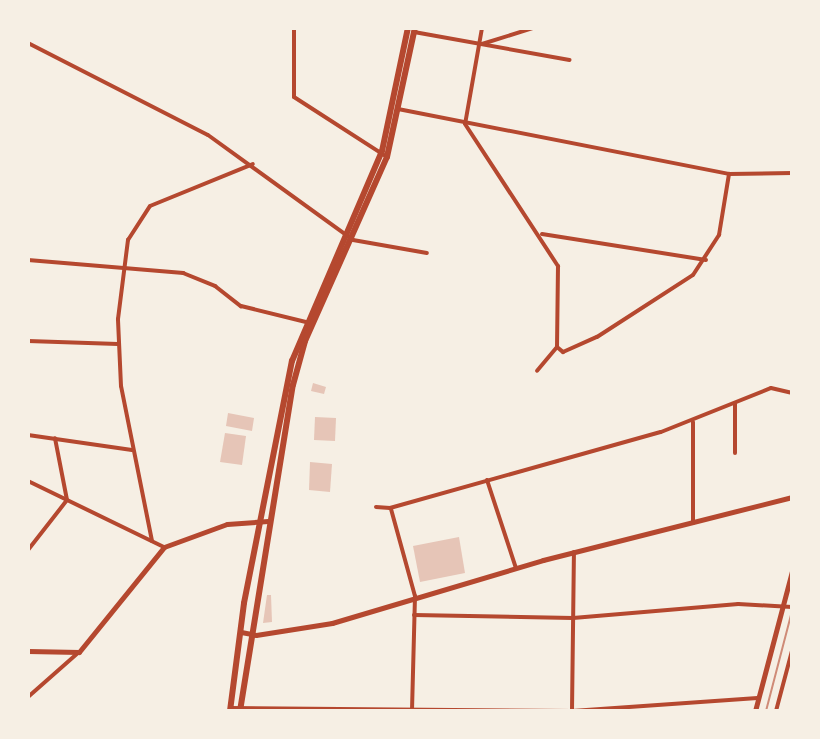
<!DOCTYPE html>
<style>
body{margin:0}
#map{position:relative;width:820px;height:739px;overflow:hidden;background:#f6efe4;font-family:Literata,serif}
div>[style]{position:absolute}
[style*='--x']{left:calc(var(--x)*1px);top:calc(var(--y)*1px);width:calc(var(--w)*1px);rotate:calc(var(--a)*1deg)}
.building>*{inset:0;background:#e6c5b7}
.minor>*{height:4px;margin:-2px;padding:0 2px;transform-origin:2px;border-radius:2px;background:#b5482f}
.tertiary>*{height:5px;margin:-2.5px;padding:0 2.5px;transform-origin:2.5px;border-radius:2.5px;background:#b5482f}
.primary>*{height:6px;margin:-3px;padding:0 3px;transform-origin:3px;border-radius:3px;background:#b5482f}
.rail>*{height:2px;margin:-1px;padding:0 1px;transform-origin:1px;border-radius:1px;background:#cf8b77}
span{translate:-50% -50%;white-space:nowrap;text-align:center;line-height:1.15;-webkit-text-stroke:7px #f6efe4;paint-order:stroke}
.frame{position:absolute;inset:0;border:30px solid #f6efe4;pointer-events:none}
</style>
<div id="map">
<div class="building">
<i style="clip-path:polygon(313px 383px,326px 387px,324px 394px,311px 391px)"></i>
<i style="clip-path:polygon(228px 413px,254px 418px,252px 431px,226px 426px)"></i>
<i style="clip-path:polygon(315px 417px,336px 418px,335px 441px,314px 440px)"></i>
<i style="clip-path:polygon(225px 433px,246px 436px,242px 465px,220px 462px)"></i>
<i style="clip-path:polygon(310px 462px,332px 464px,330px 492px,309px 490px)"></i>
<i style="clip-path:polygon(459px 537px,465px 573px,420px 582px,413px 546px)"></i>
<i style="clip-path:polygon(267px 595px,271px 595px,272px 622px,263px 623px)"></i>
</div>
<div class="minor">
<i style="--x:294;--y:28;--w:69;--a:90"></i>
<i style="--x:294;--y:97;--w:111;--a:32.8"></i>
<i style="--x:482;--y:28;--w:97;--a:100"></i>
<i style="--x:465;--y:124;--w:170;--a:56.8"></i>
<i style="--x:558;--y:266;--w:81;--a:90.7"></i>
<i style="--x:557;--y:347;--w:31;--a:130"></i>
<i style="--x:414;--y:32;--w:158;--a:10.2"></i>
<i style="--x:28;--y:43;--w:202;--a:27.1"></i>
<i style="--x:208;--y:135;--w:179;--a:35.9"></i>
<i style="--x:353;--y:240;--w:75;--a:10"></i>
<i style="--x:482;--y:44;--w:53;--a:-17.4"></i>
<i style="--x:398;--y:109;--w:337;--a:11.1"></i>
<i style="--x:729;--y:174;--w:63;--a:-0.9"></i>
<i style="--x:542;--y:234;--w:166;--a:9"></i>
<i style="--x:28;--y:260;--w:156;--a:4.8"></i>
<i style="--x:183;--y:273;--w:35;--a:22"></i>
<i style="--x:215;--y:286;--w:33;--a:38"></i>
<i style="--x:241;--y:306;--w:71;--a:13.8"></i>
<i style="--x:28;--y:341;--w:90;--a:1.9"></i>
<i style="--x:557;--y:347;--w:8;--a:40"></i>
<i style="--x:563;--y:352;--w:37;--a:-24"></i>
<i style="--x:597;--y:337;--w:114;--a:-32.9"></i>
<i style="--x:693;--y:275;--w:48;--a:-57"></i>
<i style="--x:719;--y:235;--w:62;--a:-80.7"></i>
<i style="--x:735;--y:404;--w:49;--a:90"></i>
<i style="--x:28;--y:435;--w:105;--a:8.2"></i>
<i style="--x:487;--y:480;--w:93;--a:71.8"></i>
<i style="--x:28;--y:481;--w:151;--a:25.9"></i>
<i style="--x:376;--y:507;--w:14;--a:4"></i>
<i style="--x:390;--y:508;--w:281;--a:-15.7"></i>
<i style="--x:661;--y:432;--w:118;--a:-21.8"></i>
<i style="--x:771;--y:388;--w:22;--a:13"></i>
<i style="--x:391;--y:509;--w:90;--a:74.6"></i>
<i style="--x:415;--y:596;--w:113;--a:91.5"></i>
<i style="--x:693;--y:523;--w:101;--a:-90"></i>
<i style="--x:152;--y:541;--w:158;--a:-101.3"></i>
<i style="--x:121;--y:386;--w:67;--a:-92.6"></i>
<i style="--x:118;--y:319;--w:80;--a:-82.8"></i>
<i style="--x:128;--y:240;--w:40;--a:-57.1"></i>
<i style="--x:150;--y:206;--w:111;--a:-22.2"></i>
<i style="--x:28;--y:550;--w:63;--a:-52"></i>
<i style="--x:67;--y:500;--w:63;--a:-101"></i>
<i style="--x:414;--y:615;--w:159;--a:1.1"></i>
<i style="--x:573;--y:618;--w:166;--a:-4.8"></i>
<i style="--x:738;--y:604;--w:54;--a:3.2"></i>
<i style="--x:28;--y:697;--w:68;--a:-41.4"></i>
<i style="--x:230;--y:708;--w:342;--a:0.5"></i>
<i style="--x:572;--y:711;--w:186;--a:-4"></i>
<i style="--x:572;--y:711;--w:159;--a:-89.3"></i>
<i style="--x:776;--y:711;--w:62;--a:-75.1"></i>
</div>
<div class="tertiary">
<i style="--x:241;--y:632;--w:15;--a:11"></i>
<i style="--x:256;--y:635;--w:77;--a:-9"></i>
<i style="--x:332;--y:623;--w:220;--a:-16.6"></i>
<i style="--x:543;--y:560;--w:257;--a:-14.2"></i>
<i style="--x:28;--y:651;--w:51;--a:1.1"></i>
<i style="--x:79;--y:652;--w:135;--a:-51"></i>
<i style="--x:164;--y:547;--w:67;--a:-20.1"></i>
<i style="--x:227;--y:524;--w:41;--a:-4.2"></i>
<i style="--x:755;--y:711;--w:145;--a:-75.2"></i>
</div>
<div class="primary">
<i style="--x:230;--y:711;--w:109;--a:-82.6"></i>
<i style="--x:244;--y:603;--w:247;--a:-78.8"></i>
<i style="--x:292;--y:361;--w:228;--a:-66.8"></i>
<i style="--x:382;--y:151;--w:126;--a:-78.1"></i>
<i style="--x:240;--y:711;--w:330;--a:-80.8"></i>
<i style="--x:293;--y:385;--w:46;--a:-74.7"></i>
<i style="--x:305;--y:341;--w:201;--a:-66"></i>
<i style="--x:387;--y:157;--w:132;--a:-77.8"></i>
</div>
<div class="rail">
<i style="--x:766;--y:711;--w:103;--a:-75.4"></i>
</div>
<div class="frame"></div>
</div>
